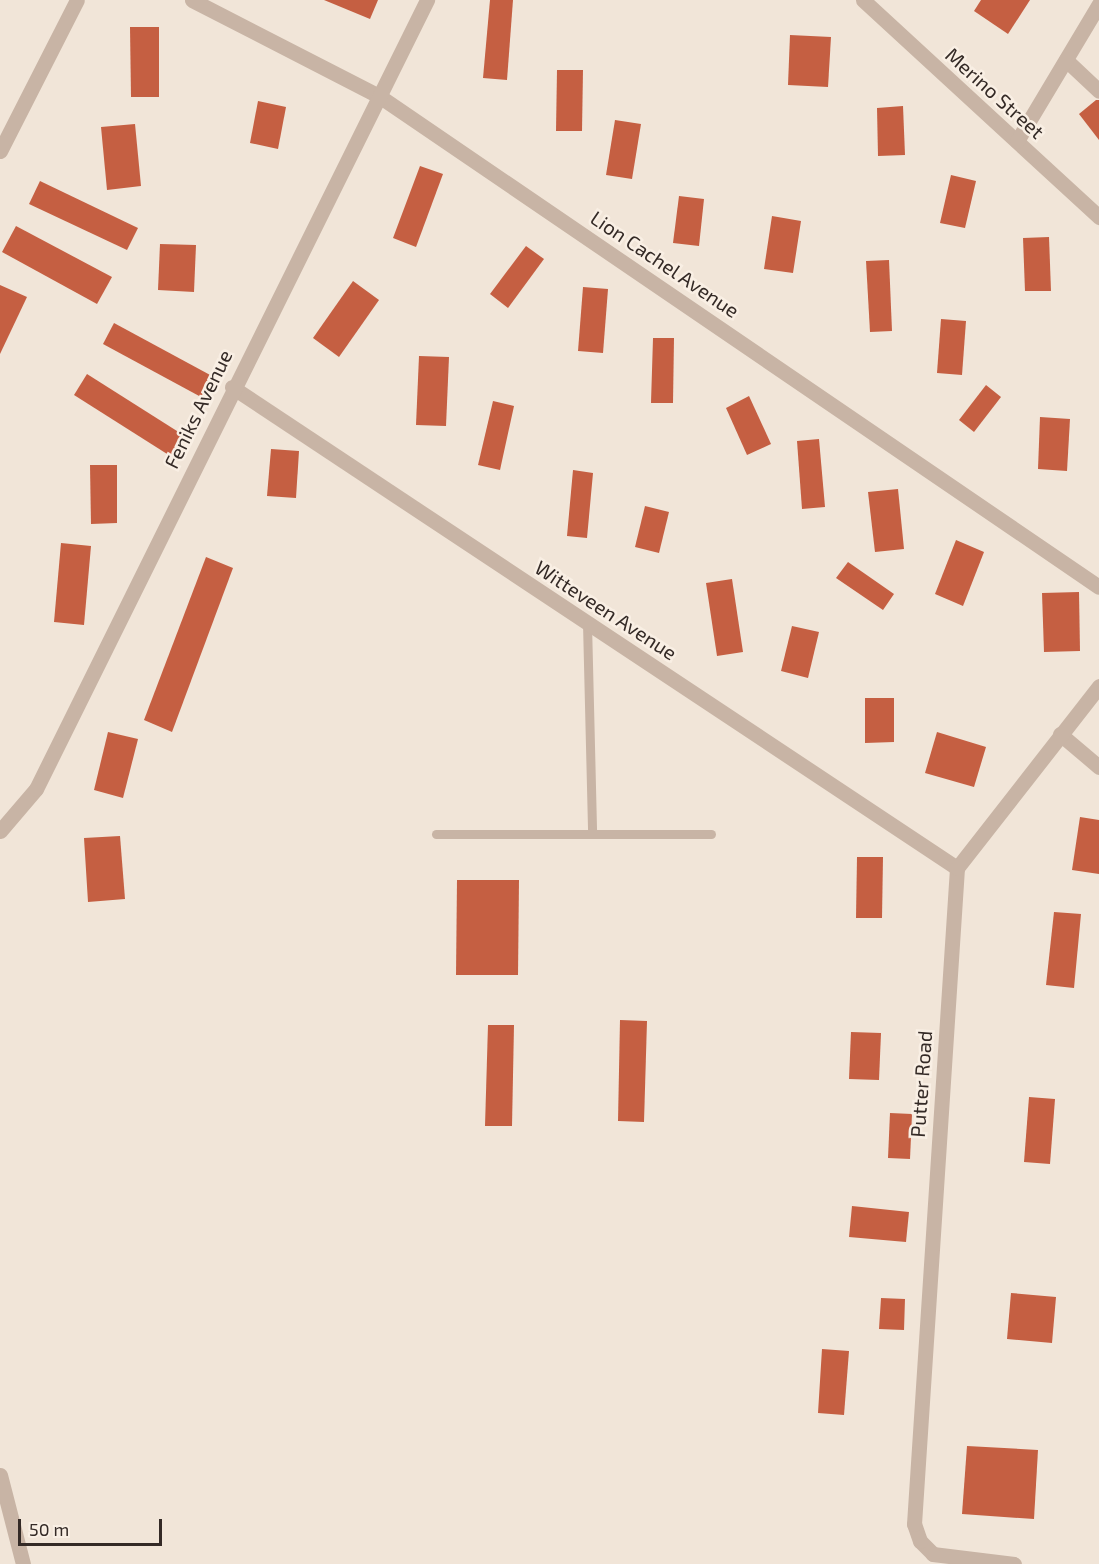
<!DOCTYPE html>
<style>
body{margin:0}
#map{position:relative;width:1099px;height:1564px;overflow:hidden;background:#f1e5d8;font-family:"Exo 2",sans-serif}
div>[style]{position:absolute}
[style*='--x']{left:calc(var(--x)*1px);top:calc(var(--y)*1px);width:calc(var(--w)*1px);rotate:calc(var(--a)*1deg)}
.building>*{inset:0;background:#c55f42}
.lane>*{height:9px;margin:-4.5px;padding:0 4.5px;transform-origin:4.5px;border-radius:4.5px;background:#c8b4a5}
.street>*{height:15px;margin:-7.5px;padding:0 7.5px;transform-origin:7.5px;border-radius:7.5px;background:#c8b4a5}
span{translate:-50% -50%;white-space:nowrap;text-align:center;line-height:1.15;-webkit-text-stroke:5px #f9efe4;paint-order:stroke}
.street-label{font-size:20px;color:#342a26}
.scale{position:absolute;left:18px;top:1519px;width:144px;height:27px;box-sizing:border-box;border:3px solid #342a26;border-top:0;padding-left:8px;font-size:18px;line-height:21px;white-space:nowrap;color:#342a26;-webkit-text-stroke:4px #f9efe4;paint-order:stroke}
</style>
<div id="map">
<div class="building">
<i style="clip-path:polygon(324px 0,378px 0,370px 19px)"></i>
<i style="clip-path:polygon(490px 0,513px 0,507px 80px,483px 78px)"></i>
<i style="clip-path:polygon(981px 0,1030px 0,1008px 34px,974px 11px)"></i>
<i style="clip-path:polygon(130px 27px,159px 27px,159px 97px,131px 97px)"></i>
<i style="clip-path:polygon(790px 35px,831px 37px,828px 87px,788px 85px)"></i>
<i style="clip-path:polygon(557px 70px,583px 70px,582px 131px,556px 131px)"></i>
<i style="clip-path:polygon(1096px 100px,1099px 100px,1099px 140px,1079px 114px)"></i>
<i style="clip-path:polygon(258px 101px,286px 107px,278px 149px,250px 143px)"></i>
<i style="clip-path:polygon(903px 106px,905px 155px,878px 156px,877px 108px)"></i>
<i style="clip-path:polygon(615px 120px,641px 124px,632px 179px,606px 175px)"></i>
<i style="clip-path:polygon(135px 124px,141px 186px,107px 190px,101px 127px)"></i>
<i style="clip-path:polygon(420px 166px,443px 174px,416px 247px,393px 238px)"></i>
<i style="clip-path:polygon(951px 175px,976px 181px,965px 228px,940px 223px)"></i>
<i style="clip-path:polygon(40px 181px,138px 228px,127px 250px,29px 204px)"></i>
<i style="clip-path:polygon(679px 196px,704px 199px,699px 246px,673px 243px)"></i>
<i style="clip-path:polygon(772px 216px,801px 221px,793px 273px,764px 269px)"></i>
<i style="clip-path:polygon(16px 226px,112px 277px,97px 304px,2px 252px)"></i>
<i style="clip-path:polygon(1049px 237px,1051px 291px,1025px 291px,1023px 238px)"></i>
<i style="clip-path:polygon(160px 244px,196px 245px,194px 292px,158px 290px)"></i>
<i style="clip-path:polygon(526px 246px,544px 259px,508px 308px,490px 294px)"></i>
<i style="clip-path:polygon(889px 260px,892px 331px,870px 332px,866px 261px)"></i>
<i style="clip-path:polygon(353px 281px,379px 300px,339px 357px,313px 338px)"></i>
<i style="clip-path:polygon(0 285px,27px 297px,0 354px)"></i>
<i style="clip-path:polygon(583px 287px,608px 289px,603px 353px,578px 351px)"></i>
<i style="clip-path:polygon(941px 319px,966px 321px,962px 375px,937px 373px)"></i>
<i style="clip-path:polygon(114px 323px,212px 376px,201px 397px,103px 344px)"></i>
<i style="clip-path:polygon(653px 338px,674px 338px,673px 403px,651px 403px)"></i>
<i style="clip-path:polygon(419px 356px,449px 357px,446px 426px,416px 425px)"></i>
<i style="clip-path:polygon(87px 374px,188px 438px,175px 459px,74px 395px)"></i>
<i style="clip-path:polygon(986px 385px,1001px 397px,974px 432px,959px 420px)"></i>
<i style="clip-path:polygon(749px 396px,771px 444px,747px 455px,726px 408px)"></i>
<i style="clip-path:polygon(493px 401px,514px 406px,500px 470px,478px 465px)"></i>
<i style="clip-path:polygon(1040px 417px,1070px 419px,1067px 471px,1038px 469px)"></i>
<i style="clip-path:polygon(819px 439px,825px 507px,802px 509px,797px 441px)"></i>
<i style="clip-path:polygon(271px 449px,299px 451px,296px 498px,267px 496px)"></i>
<i style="clip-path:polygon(90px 465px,117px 465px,117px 523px,91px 524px)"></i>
<i style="clip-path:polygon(573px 470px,593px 473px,587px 538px,567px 536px)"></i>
<i style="clip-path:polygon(898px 489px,904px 549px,875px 552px,868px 492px)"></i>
<i style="clip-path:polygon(645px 506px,669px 512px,659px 553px,635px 547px)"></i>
<i style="clip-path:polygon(956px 540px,984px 552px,963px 606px,935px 594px)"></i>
<i style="clip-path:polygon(61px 543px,91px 546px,84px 625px,54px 622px)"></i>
<i style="clip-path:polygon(206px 557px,233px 568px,172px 732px,144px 720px)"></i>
<i style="clip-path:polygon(848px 562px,894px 594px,883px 610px,836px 578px)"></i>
<i style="clip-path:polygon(732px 579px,743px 652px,717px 656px,706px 583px)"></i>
<i style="clip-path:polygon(1079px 592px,1080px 651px,1044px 652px,1042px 593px)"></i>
<i style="clip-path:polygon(792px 626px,819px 632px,808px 678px,781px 671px)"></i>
<i style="clip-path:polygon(865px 698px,894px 698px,894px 742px,865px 743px)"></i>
<i style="clip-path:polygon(108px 732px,138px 739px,123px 798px,94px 790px)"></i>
<i style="clip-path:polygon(937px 732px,986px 747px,974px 787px,925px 773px)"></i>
<i style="clip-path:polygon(1080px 817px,1099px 820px,1099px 874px,1072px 870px)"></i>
<i style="clip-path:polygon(120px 836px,125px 899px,88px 902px,84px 838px)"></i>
<i style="clip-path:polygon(857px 857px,883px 857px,882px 918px,856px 918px)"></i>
<i style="clip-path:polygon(457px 880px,519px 880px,518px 975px,456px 975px)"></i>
<i style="clip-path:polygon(1054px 912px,1081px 914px,1074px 988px,1046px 985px)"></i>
<i style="clip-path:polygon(620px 1020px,647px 1021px,644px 1122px,618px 1121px)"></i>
<i style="clip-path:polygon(488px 1025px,514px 1025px,512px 1126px,485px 1126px)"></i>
<i style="clip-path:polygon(851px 1032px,881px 1033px,879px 1080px,849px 1079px)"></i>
<i style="clip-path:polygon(1029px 1097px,1055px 1099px,1050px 1164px,1024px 1162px)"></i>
<i style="clip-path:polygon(890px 1113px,912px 1114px,910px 1159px,888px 1158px)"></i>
<i style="clip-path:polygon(852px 1206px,909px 1212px,906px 1242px,849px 1237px)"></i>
<i style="clip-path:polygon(1011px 1293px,1056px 1297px,1052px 1343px,1007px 1339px)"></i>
<i style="clip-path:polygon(881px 1298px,905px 1299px,904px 1330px,879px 1329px)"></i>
<i style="clip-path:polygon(822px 1349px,849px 1351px,844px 1415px,818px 1413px)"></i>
<i style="clip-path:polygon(967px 1446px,1038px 1450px,1034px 1519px,962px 1514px)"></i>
</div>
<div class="lane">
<i style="--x:587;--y:623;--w:211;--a:88.6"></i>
<i style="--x:436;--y:834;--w:275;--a:0"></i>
</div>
<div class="street">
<i style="--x:192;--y:0;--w:210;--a:27.2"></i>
<i style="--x:379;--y:96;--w:871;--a:34.29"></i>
<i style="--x:863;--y:0;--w:321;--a:42.6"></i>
<i style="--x:1066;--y:60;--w:45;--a:43.2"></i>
<i style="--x:1017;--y:141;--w:160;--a:-59.1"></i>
<i style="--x:0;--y:151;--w:169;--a:-63"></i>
<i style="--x:232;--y:387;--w:870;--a:33.56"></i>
<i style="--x:1060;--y:734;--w:51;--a:40.2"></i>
<i style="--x:0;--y:831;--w:55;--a:-49.4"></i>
<i style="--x:36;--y:789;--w:881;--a:-63.64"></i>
<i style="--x:0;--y:1475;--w:92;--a:75.5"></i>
<i style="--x:1014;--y:1564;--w:82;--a:-173"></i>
<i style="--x:933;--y:1554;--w:18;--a:-135"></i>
<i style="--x:920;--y:1541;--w:18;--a:-109"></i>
<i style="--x:914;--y:1524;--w:657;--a:-86.25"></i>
<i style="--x:957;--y:868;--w:231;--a:-52"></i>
</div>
<div class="street-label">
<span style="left:995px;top:93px;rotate:42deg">Merino Street</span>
<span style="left:665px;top:264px;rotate:34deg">Lion Cachel Avenue</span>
<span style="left:198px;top:409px;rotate:-64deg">Feniks Avenue</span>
<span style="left:606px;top:610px;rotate:33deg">Witteveen Avenue</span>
<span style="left:921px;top:1084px;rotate:-86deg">Putter Road</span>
</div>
<div class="scale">50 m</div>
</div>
